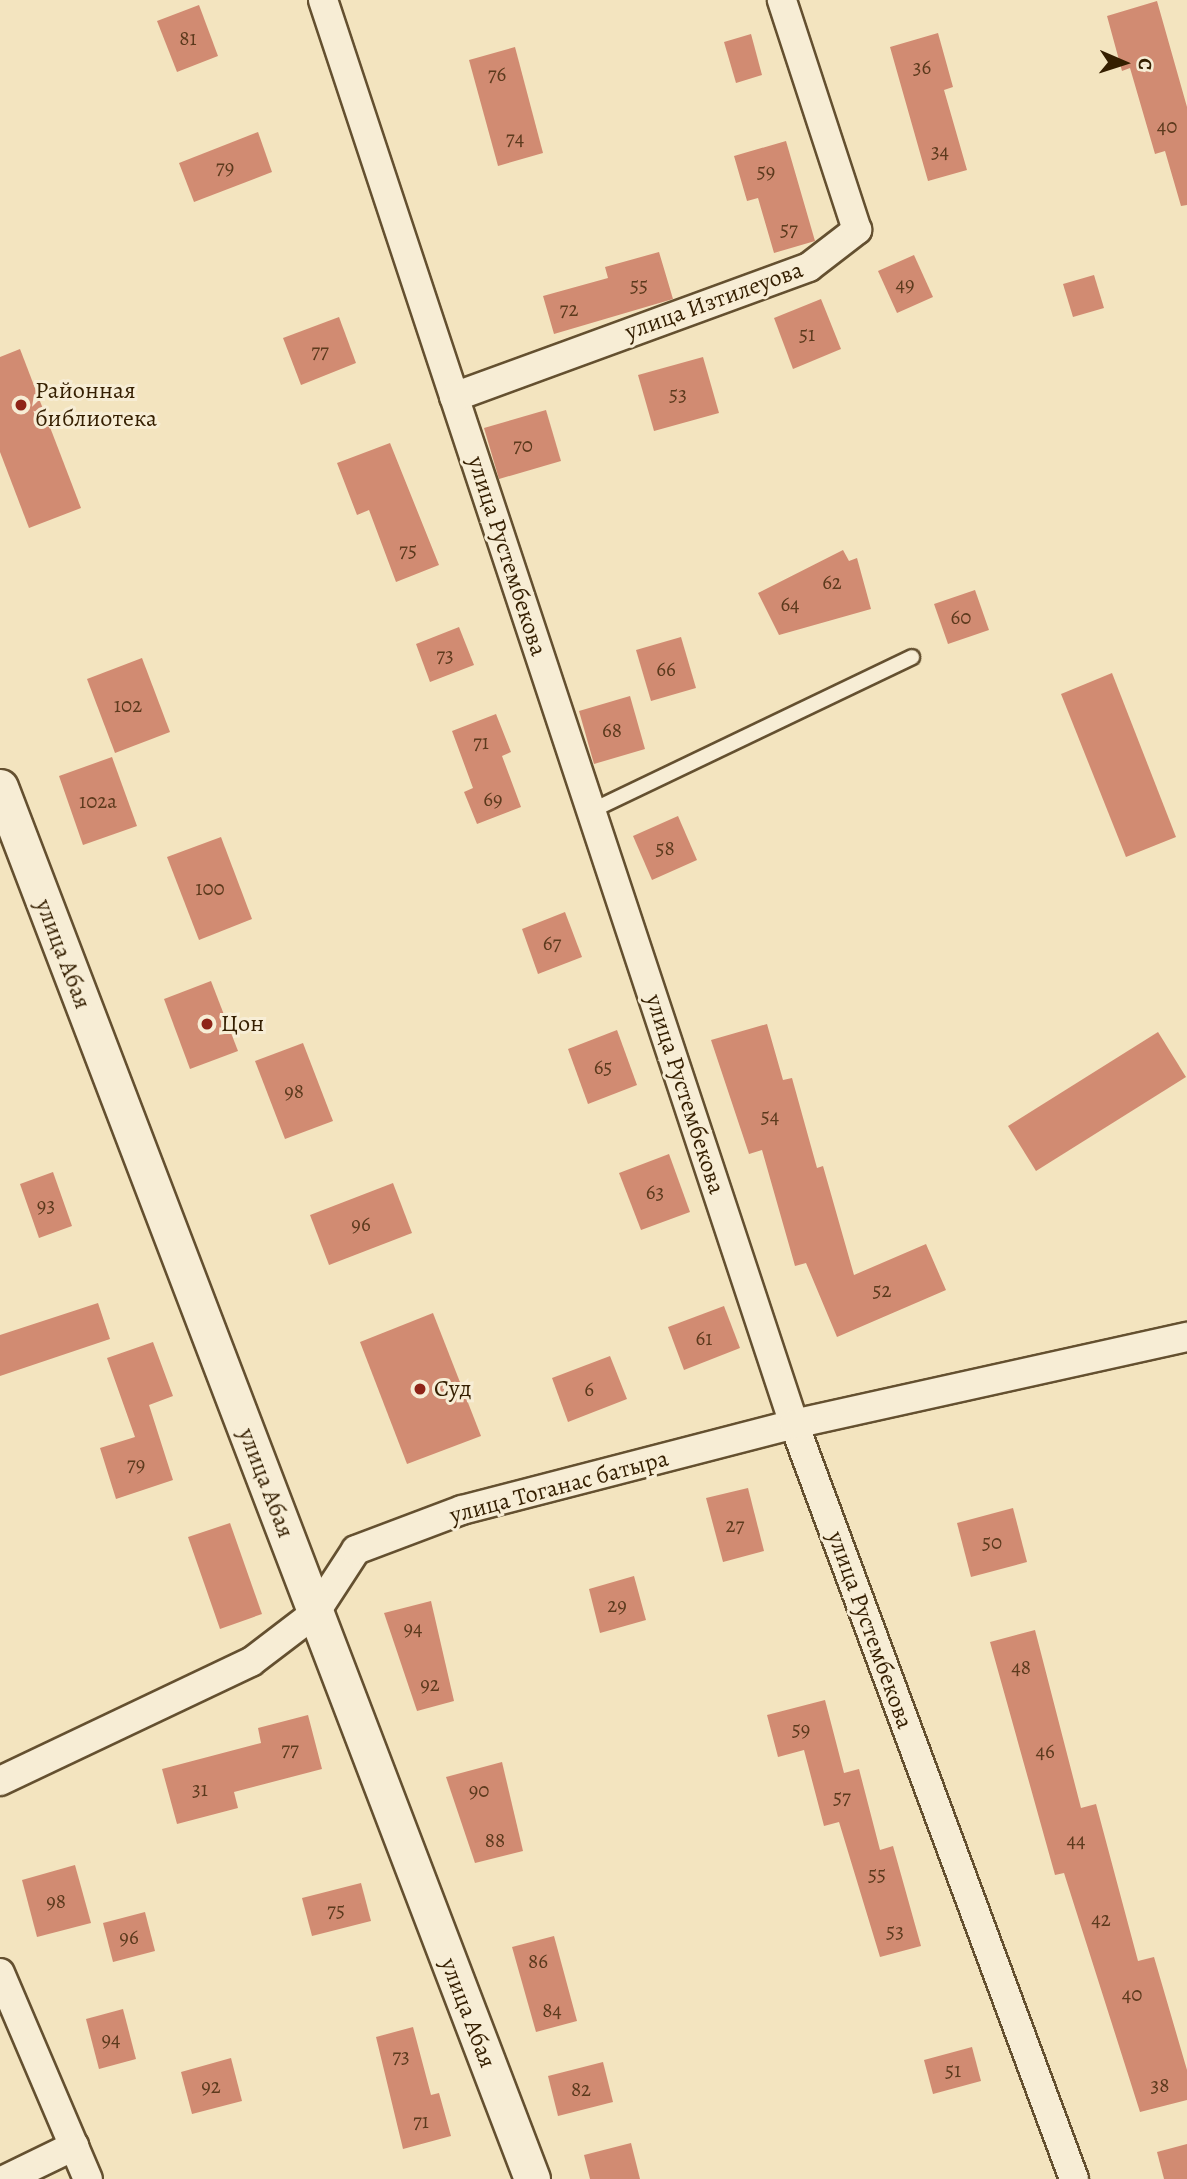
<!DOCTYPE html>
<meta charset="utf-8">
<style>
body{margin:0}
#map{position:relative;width:1187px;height:2179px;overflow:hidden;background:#f3e4bf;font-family:Alegreya,serif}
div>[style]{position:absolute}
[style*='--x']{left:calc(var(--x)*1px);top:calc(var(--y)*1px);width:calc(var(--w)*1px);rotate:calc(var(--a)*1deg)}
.building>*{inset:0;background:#d18b72}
.roads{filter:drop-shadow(2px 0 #645030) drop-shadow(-2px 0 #645030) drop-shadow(0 2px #645030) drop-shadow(0 -2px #645030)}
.service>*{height:14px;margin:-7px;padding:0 7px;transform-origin:7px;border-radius:7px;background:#f7edd5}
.minor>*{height:28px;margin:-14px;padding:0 14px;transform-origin:14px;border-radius:14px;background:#f7edd5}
.tertiary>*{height:35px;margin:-17.5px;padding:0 17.5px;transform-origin:17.5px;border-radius:17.5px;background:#f7edd5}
.dots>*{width:19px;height:19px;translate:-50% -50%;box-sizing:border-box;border:4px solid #f7edd5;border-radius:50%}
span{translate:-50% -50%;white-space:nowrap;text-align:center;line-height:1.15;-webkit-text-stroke:6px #f7edd5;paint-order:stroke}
.number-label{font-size:21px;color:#5c3a1d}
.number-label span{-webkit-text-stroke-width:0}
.street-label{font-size:24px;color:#351f01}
.poi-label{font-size:24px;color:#351f01}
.left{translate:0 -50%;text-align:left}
.north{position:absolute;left:1089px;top:28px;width:70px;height:70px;-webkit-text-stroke:5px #f7edd5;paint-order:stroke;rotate:93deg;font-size:19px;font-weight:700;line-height:28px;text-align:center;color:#351f01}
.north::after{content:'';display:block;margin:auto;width:24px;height:32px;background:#351f01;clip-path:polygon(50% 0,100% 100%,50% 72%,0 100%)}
</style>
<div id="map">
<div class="building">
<i style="clip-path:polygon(1157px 1px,1187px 107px,1187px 205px,1181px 206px,1165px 151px,1155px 154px,1130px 68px,1122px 71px,1107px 16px)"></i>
<i style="clip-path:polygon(199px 5px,218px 56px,177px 72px,157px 21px)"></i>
<i style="clip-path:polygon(938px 33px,953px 87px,944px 90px,967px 170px,928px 181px,890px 47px)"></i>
<i style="clip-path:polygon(751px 34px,762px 75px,736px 83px,724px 42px)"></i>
<i style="clip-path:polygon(515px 47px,543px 153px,498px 166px,469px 60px)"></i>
<i style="clip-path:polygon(258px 132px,272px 172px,194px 202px,179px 163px)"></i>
<i style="clip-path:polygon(786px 141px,815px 241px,774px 253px,758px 198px,747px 201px,734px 156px)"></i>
<i style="clip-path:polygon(659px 252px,673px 299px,554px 334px,543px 296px,608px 278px,605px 267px)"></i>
<i style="clip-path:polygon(914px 255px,933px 297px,897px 313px,878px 271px)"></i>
<i style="clip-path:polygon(1094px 275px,1104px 308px,1073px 317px,1063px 284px)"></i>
<i style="clip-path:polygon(821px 299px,841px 349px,793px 369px,774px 318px)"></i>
<i style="clip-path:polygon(339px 317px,356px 363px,301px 385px,283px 338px)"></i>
<i style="clip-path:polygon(20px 349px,81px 508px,29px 528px,0 452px,0 357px)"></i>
<i style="clip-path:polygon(703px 357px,719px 413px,654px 431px,638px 375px)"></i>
<i style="clip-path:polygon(546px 410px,561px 461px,499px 479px,484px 428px)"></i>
<i style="clip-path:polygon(390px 443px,439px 565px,396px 582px,369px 510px,357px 515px,337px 463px)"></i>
<i style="clip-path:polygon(843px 550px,849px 561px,857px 558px,871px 609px,779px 635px,758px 593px)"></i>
<i style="clip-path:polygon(975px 590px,989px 630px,948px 644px,934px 604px)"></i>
<i style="clip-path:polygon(459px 627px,474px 665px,430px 682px,416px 644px)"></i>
<i style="clip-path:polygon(681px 637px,696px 688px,651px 701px,636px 650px)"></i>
<i style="clip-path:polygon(142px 658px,170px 732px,115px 753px,87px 679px)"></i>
<i style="clip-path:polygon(1112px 673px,1176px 837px,1126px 857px,1061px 694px)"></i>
<i style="clip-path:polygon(630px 696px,645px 749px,594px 764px,579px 711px)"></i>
<i style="clip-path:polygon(496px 714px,511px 752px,502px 756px,521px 807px,477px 824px,464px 792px,473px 788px,452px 731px)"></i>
<i style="clip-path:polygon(112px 757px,137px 826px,83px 845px,59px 776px)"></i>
<i style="clip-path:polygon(678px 816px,697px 860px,652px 880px,633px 836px)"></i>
<i style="clip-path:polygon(221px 837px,252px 919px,199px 940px,167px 857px)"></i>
<i style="clip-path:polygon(565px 912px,582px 957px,538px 974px,522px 929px)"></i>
<i style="clip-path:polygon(211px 981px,238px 1051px,190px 1069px,164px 999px)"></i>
<i style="clip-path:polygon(767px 1024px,783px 1080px,792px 1078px,817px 1168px,823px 1166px,854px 1275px,926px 1244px,946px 1290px,837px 1337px,806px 1263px,795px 1266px,762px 1150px,749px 1154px,711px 1040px)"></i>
<i style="clip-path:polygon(617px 1030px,637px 1085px,588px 1104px,568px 1049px)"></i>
<i style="clip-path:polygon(1158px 1032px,1186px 1077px,1036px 1171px,1008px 1126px)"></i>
<i style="clip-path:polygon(303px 1043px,333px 1121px,285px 1139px,255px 1061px)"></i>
<i style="clip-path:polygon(669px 1154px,690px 1212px,641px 1230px,619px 1173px)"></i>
<i style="clip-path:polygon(53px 1172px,72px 1226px,39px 1238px,20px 1184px)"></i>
<i style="clip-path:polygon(393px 1183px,412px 1233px,329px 1265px,310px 1215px)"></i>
<i style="clip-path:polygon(98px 1303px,110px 1339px,0 1376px,0 1335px)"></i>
<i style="clip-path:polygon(724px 1306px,740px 1348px,684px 1370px,668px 1327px)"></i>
<i style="clip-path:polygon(433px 1313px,481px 1436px,407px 1464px,360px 1342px)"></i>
<i style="clip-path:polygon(153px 1342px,173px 1396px,149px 1405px,173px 1480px,116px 1499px,100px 1448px,135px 1437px,107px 1358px)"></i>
<i style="clip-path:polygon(610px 1356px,627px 1399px,568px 1422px,552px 1378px)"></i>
<i style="clip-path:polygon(748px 1488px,764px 1551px,723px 1562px,706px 1498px)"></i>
<i style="clip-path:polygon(1013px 1508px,1027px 1562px,971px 1577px,957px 1523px)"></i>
<i style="clip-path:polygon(230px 1523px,262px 1614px,220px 1629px,188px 1537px)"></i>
<i style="clip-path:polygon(634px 1576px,646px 1620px,600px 1633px,589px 1589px)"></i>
<i style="clip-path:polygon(431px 1601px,454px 1701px,417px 1711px,384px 1613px)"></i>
<i style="clip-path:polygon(1035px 1630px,1081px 1808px,1096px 1804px,1138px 1961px,1154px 1957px,1187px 2070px,1187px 2100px,1140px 2112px,1064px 1873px,1055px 1875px,990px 1642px)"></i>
<i style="clip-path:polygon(825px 1700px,844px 1773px,859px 1769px,880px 1850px,893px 1846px,921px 1946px,880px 1957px,839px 1822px,824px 1826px,804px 1750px,778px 1757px,767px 1715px)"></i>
<i style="clip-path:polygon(308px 1715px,322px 1769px,234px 1792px,238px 1808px,177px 1824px,162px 1769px,261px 1743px,258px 1728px)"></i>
<i style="clip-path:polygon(502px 1762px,523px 1851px,475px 1863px,446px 1777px)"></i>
<i style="clip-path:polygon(75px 1865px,91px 1923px,37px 1937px,22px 1880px)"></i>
<i style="clip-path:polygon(361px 1883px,371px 1921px,312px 1936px,302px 1898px)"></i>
<i style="clip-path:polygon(145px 1912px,155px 1951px,113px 1962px,103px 1923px)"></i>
<i style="clip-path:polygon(554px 1936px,577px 2021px,536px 2032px,512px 1947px)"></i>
<i style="clip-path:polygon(123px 2009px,136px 2059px,99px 2069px,86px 2019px)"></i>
<i style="clip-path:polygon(413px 2027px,431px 2095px,439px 2093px,451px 2136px,403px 2149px,376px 2037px)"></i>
<i style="clip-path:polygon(972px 2047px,981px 2081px,933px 2094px,924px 2060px)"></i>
<i style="clip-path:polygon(231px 2058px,242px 2101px,192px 2114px,181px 2072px)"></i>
<i style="clip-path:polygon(603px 2062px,613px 2102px,558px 2116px,548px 2076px)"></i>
<i style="clip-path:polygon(631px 2143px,640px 2179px,590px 2179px,584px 2155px)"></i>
<i style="clip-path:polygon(1187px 2144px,1187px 2179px,1164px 2179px,1157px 2152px)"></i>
</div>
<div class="roads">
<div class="service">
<i style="--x:591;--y:811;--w:356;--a:-25.6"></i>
</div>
<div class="minor">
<i style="--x:323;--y:0;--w:1500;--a:71.7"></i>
<i style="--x:794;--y:1424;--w:805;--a:69.65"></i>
<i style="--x:454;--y:397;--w:378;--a:-20.1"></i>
<i style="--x:809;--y:267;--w:61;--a:-37.6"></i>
<i style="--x:857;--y:230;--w:242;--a:-108.1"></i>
<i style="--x:0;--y:1781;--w:278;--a:-25.4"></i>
<i style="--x:251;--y:1662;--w:81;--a:-37.4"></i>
<i style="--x:315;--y:1613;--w:75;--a:-56.9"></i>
<i style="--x:356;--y:1550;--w:113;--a:-20.7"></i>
<i style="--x:462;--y:1510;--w:343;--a:-14.5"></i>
<i style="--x:794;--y:1424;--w:403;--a:-12.5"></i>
<i style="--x:0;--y:1973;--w:224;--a:66.9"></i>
<i style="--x:6;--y:2179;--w:76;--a:-25.9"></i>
</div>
<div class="tertiary">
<i style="--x:0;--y:787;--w:1490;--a:69.08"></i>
</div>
</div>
<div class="dots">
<i style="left:21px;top:405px;background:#8f2418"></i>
<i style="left:207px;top:1024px;background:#8f2418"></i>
<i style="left:420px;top:1389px;background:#8f2418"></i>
</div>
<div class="number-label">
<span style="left:188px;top:38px">81</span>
<span style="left:922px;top:67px">36</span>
<span style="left:497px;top:74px">76</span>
<span style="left:1167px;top:126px">40</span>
<span style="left:515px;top:138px">74</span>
<span style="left:940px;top:151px">34</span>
<span style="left:225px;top:167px">79</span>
<span style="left:766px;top:171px">59</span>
<span style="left:789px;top:229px">57</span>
<span style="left:905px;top:284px">49</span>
<span style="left:639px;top:285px">55</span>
<span style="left:569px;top:309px">72</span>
<span style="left:807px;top:334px">51</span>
<span style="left:320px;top:351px">77</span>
<span style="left:678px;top:394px">53</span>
<span style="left:523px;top:445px">70</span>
<span style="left:408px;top:550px">75</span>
<span style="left:832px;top:582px">62</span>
<span style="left:790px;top:604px">64</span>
<span style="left:961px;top:617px">60</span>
<span style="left:445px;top:655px">73</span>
<span style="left:666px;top:669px">66</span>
<span style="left:128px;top:705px">102</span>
<span style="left:612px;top:730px">68</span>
<span style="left:481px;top:742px">71</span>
<span style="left:493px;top:799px">69</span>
<span style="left:98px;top:801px">102а</span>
<span style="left:665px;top:848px">58</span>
<span style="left:210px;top:888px">100</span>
<span style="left:552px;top:943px">67</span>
<span style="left:603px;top:1067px">65</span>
<span style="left:294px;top:1091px">98</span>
<span style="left:770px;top:1116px">54</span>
<span style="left:655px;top:1192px">63</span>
<span style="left:46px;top:1205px">93</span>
<span style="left:361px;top:1224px">96</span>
<span style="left:882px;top:1290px">52</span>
<span style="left:704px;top:1338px">61</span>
<span style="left:589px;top:1389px">6</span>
<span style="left:136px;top:1464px">79</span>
<span style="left:735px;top:1525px">27</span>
<span style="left:992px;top:1542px">50</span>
<span style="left:617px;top:1605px">29</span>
<span style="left:413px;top:1628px">94</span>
<span style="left:1021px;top:1667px">48</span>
<span style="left:430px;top:1684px">92</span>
<span style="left:801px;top:1729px">59</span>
<span style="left:290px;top:1749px">77</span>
<span style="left:1045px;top:1751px">46</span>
<span style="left:200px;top:1789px">31</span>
<span style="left:479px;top:1790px">90</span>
<span style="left:842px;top:1797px">57</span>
<span style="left:495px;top:1840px">88</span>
<span style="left:1076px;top:1840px">44</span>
<span style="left:877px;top:1874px">55</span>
<span style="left:56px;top:1901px">98</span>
<span style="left:336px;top:1910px">75</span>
<span style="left:1101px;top:1919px">42</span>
<span style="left:895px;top:1931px">53</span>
<span style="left:129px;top:1937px">96</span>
<span style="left:538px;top:1961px">86</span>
<span style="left:1132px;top:1994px">40</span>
<span style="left:552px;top:2010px">84</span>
<span style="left:111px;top:2039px">94</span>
<span style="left:401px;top:2056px">73</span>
<span style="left:953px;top:2070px">51</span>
<span style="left:1160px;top:2085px">38</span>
<span style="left:211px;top:2086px">92</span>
<span style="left:581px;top:2089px">82</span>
<span style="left:421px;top:2121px">71</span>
</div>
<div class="street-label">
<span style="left:714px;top:301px;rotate:-20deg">улица Изтилеуова</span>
<span style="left:507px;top:556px;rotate:72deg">улица Рустембекова</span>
<span style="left:63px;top:954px;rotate:69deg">улица Абая</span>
<span style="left:685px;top:1094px;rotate:72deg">улица Рустембекова</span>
<span style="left:266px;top:1483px;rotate:69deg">улица Абая</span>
<span style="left:559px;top:1487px;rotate:-15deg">улица Тоганас батыра</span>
<span style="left:870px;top:1630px;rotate:70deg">улица Рустембекова</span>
<span style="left:468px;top:2013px;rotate:69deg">улица Абая</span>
</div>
<div class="poi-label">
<span class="left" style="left:35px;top:405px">Районная<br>библиотека</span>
<span class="left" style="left:221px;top:1024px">Цон</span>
<span class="left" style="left:434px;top:1389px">Суд</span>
</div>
<div class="north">С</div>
</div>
